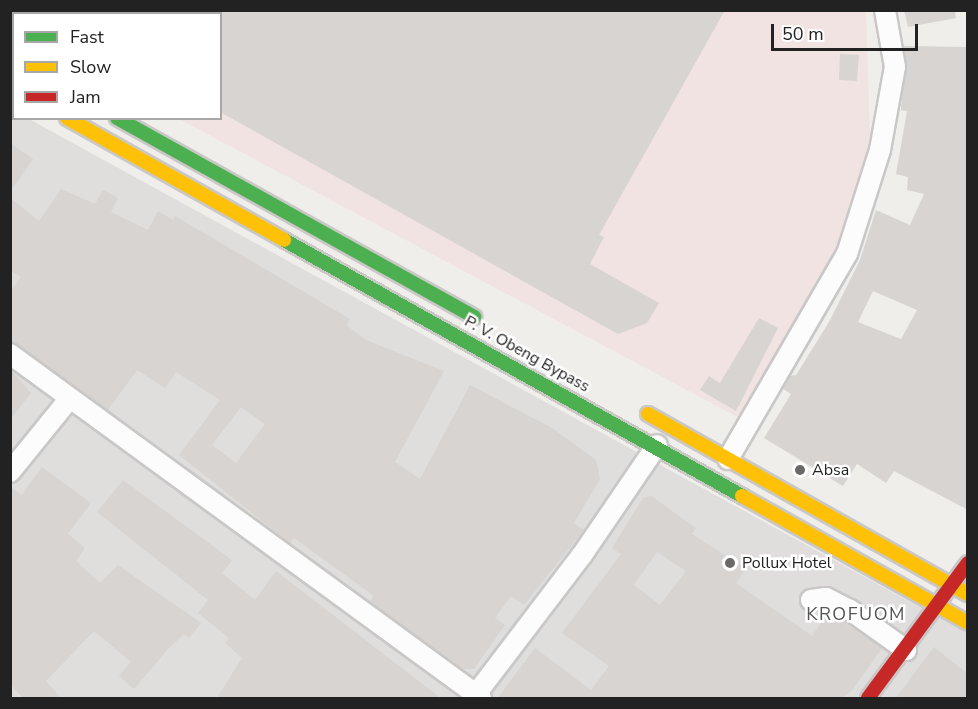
<!DOCTYPE html>
<style>
body{margin:0}
#map{position:relative;width:978px;height:709px;overflow:hidden;background:#f0eeeb;font-family:"Nunito Sans",sans-serif}
div>[style]{position:absolute}
[style*='--x']{left:calc(var(--x)*1px);top:calc(var(--y)*1px);width:calc(var(--w)*1px);rotate:calc(var(--a)*1deg)}
.residential>*{inset:0;background:#dfdedc}
.commercial>*{inset:0;background:#f1e3e1}
.building>*{inset:0;background:#d7d4d2}
.roads{filter:drop-shadow(2px 0 #c9c8c7) drop-shadow(-2px 0 #c9c8c7) drop-shadow(0 2px #c9c8c7) drop-shadow(0 -2px #c9c8c7)}
.street>*{height:20px;margin:-10px;padding:0 10px;transform-origin:10px;border-radius:10px;background:#fdfcfc}
.fast>*{height:14px;margin:-7px;padding:0 7px;transform-origin:7px;border-radius:7px;background:#4caf50}
.slow>*{height:14px;margin:-7px;padding:0 7px;transform-origin:7px;border-radius:7px;background:#ffc107}
.jam>*{height:14px;margin:-7px;padding:0 7px;transform-origin:7px;border-radius:7px;background:#c62828}
.dots>*{width:16px;height:16px;translate:-50% -50%;box-sizing:border-box;border:3px solid #fff;border-radius:50%}
span{translate:-50% -50%;white-space:nowrap;text-align:center;line-height:1.15;-webkit-text-stroke:5px #fff;paint-order:stroke}
.street-label{font-size:16px;color:#222}
.poi-label{font-size:16px;color:#222}
.left{translate:0 -50%;text-align:left}
.neighbourhood-label{font-size:18px;color:#555;letter-spacing:1.5px}
.frame{position:absolute;inset:0;border:12px solid #222;pointer-events:none}
.legend{position:absolute;left:12px;top:12px;width:210px;height:108px;box-sizing:border-box;background:#fff;border:2px solid #a7a7a7;margin:0;padding:8px 10px;list-style:none;font-size:18px;color:#222}
.legend li{display:flex;align-items:center;gap:12px;height:30px}
.legend b{width:30px;border:2px solid #a7a7a7}
.scale{position:absolute;left:771px;top:24px;width:147px;height:27px;box-sizing:border-box;border:3px solid #222;border-top:0;padding-left:8px;font-size:18px;line-height:21px;white-space:nowrap;color:#222;-webkit-text-stroke:4px #fff;paint-order:stroke}
</style>
<div id="map">
<div class="residential">
<i style="clip-path:polygon(10px 108px,14px 118px,29px 119px,967px 633px,967px 698px,11px 698px)"></i>
</div>
<div class="commercial">
<i style="clip-path:polygon(75px 10px,866px 11px,870px 136px,847px 228px,743px 420px,179px 119px,220px 118px,220px 14px)"></i>
</div>
<div class="building">
<i style="clip-path:polygon(220px 10px,725px 10px,599px 235px,604px 237px,590px 264px,659px 303px,647px 323px,618px 334px,220px 112px)"></i>
<i style="clip-path:polygon(904px 10px,955px 10px,956px 18px,908px 27px)"></i>
<i style="clip-path:polygon(evenodd,904px 46px,968px 47px,968px 510px,894px 471px,886px 483px,857px 464px,843px 486px,764px 438px,791px 394px,783px 389px,790px 376px,796px 375px,829px 322px,860px 260px,876px 210px,910px 225px,924px 194px,907px 190px,908px 177px,896px 174px,907px 111px,901px 110px,904px 46px,873px 291px,917px 310px,901px 339px,858px 322px,873px 291px)"></i>
<i style="clip-path:polygon(840px 54px,859px 55px,857px 81px,839px 80px)"></i>
<i style="clip-path:polygon(10px 143px,33px 159px,10px 192px)"></i>
<i style="clip-path:polygon(evenodd,61px 189px,95px 204px,103px 190px,118px 198px,111px 212px,148px 230px,158px 211px,173px 220px,175px 216px,350px 319px,346px 325px,366px 340px,444px 371px,395px 462px,420px 479px,470px 385px,552px 428px,596px 460px,600px 479px,574px 523px,584px 530px,524px 605px,511px 596px,495px 618px,505px 625px,474px 669px,463px 669px,413px 633px,370px 601px,374px 596px,294px 538px,290px 543px,179px 455px,220px 400px,176px 372px,165px 388px,137px 370px,108px 410px,10px 342px,10px 292px,21px 277px,10px 270px,10px 198px,39px 221px,61px 189px,241px 407px,265px 424px,236px 463px,212px 445px,241px 407px)"></i>
<i style="clip-path:polygon(759px 318px,778px 328px,736px 411px,700px 390px,709px 376px,720px 383px)"></i>
<i style="clip-path:polygon(10px 369px,31px 393px,10px 420px)"></i>
<i style="clip-path:polygon(42px 467px,91px 503px,68px 534px,85px 548px,76px 561px,100px 583px,118px 565px,201px 623px,189px 638px,184px 634px,169px 648px,134px 689px,119px 676px,131px 662px,94px 631px,46px 681px,62px 699px,24px 699px,10px 684px,10px 487px,22px 495px)"></i>
<i style="clip-path:polygon(123px 480px,232px 560px,222px 573px,255px 600px,276px 571px,442px 699px,216px 699px,242px 658px,225px 643px,229px 638px,198px 613px,208px 600px,97px 512px)"></i>
<i style="clip-path:polygon(evenodd,651px 496px,696px 528px,692px 534px,746px 569px,736px 583px,812px 636px,828px 612px,882px 648px,853px 689px,842px 699px,497px 699px,535px 648px,591px 690px,609px 666px,562px 633px,621px 554px,612px 548px,643px 498px,651px 496px,657px 552px,686px 571px,660px 605px,634px 585px,657px 552px)"></i>
<i style="clip-path:polygon(934px 647px,968px 674px,968px 699px,895px 699px)"></i>
</div>
<div class="roads">
<div class="street">
<i style="--x:35;--y:14;--w:4;--a:-63"></i>
<i style="--x:10;--y:354;--w:583;--a:36.14"></i>
<i style="--x:728;--y:459;--w:237;--a:-59.9"></i>
<i style="--x:847;--y:254;--w:109;--a:-72.4"></i>
<i style="--x:880;--y:150;--w:84;--a:-79.8"></i>
<i style="--x:895;--y:67;--w:58;--a:-100"></i>
<i style="--x:10;--y:472;--w:95;--a:-51"></i>
<i style="--x:811;--y:600;--w:15;--a:-8"></i>
<i style="--x:826;--y:598;--w:27;--a:27"></i>
<i style="--x:850;--y:610;--w:69;--a:35.5"></i>
<i style="--x:473;--y:698;--w:180;--a:-52.7"></i>
<i style="--x:582;--y:555;--w:133;--a:-55.7"></i>
</div>
<div class="fast">
<i style="--x:117;--y:118;--w:409;--a:29.1"></i>
<i style="--x:284;--y:240;--w:525;--a:29.2"></i>
</div>
<div class="slow">
<i style="--x:10;--y:59;--w:4;--a:27"></i>
<i style="--x:67;--y:118;--w:249;--a:29.3"></i>
<i style="--x:648;--y:414;--w:367;--a:29.4"></i>
<i style="--x:742;--y:496;--w:259;--a:29.3"></i>
</div>
<div class="jam">
<i style="--x:10;--y:87;--w:4;--a:27"></i>
<i style="--x:868;--y:698;--w:168;--a:-53.5"></i>
</div>
</div>
<div class="dots">
<i style="left:800px;top:470px;background:#6a6968"></i>
<i style="left:730px;top:563px;background:#6a6968"></i>
</div>
<div class="street-label">
<span style="left:527px;top:354px;rotate:29deg">P. V. Obeng Bypass</span>
</div>
<div class="poi-label">
<span class="left" style="left:812px;top:470px">Absa</span>
<span class="left" style="left:742px;top:563px">Pollux Hotel</span>
</div>
<div class="neighbourhood-label">
<span style="left:856px;top:614px">KROFUOM</span>
</div>
<div class="frame"></div>
<ul class="legend">
<li><b style="height:8px;background:#4caf50"></b>Fast</li>
<li><b style="height:8px;background:#ffc107"></b>Slow</li>
<li><b style="height:8px;background:#c62828"></b>Jam</li>
</ul>
<div class="scale">50 m</div>
</div>
